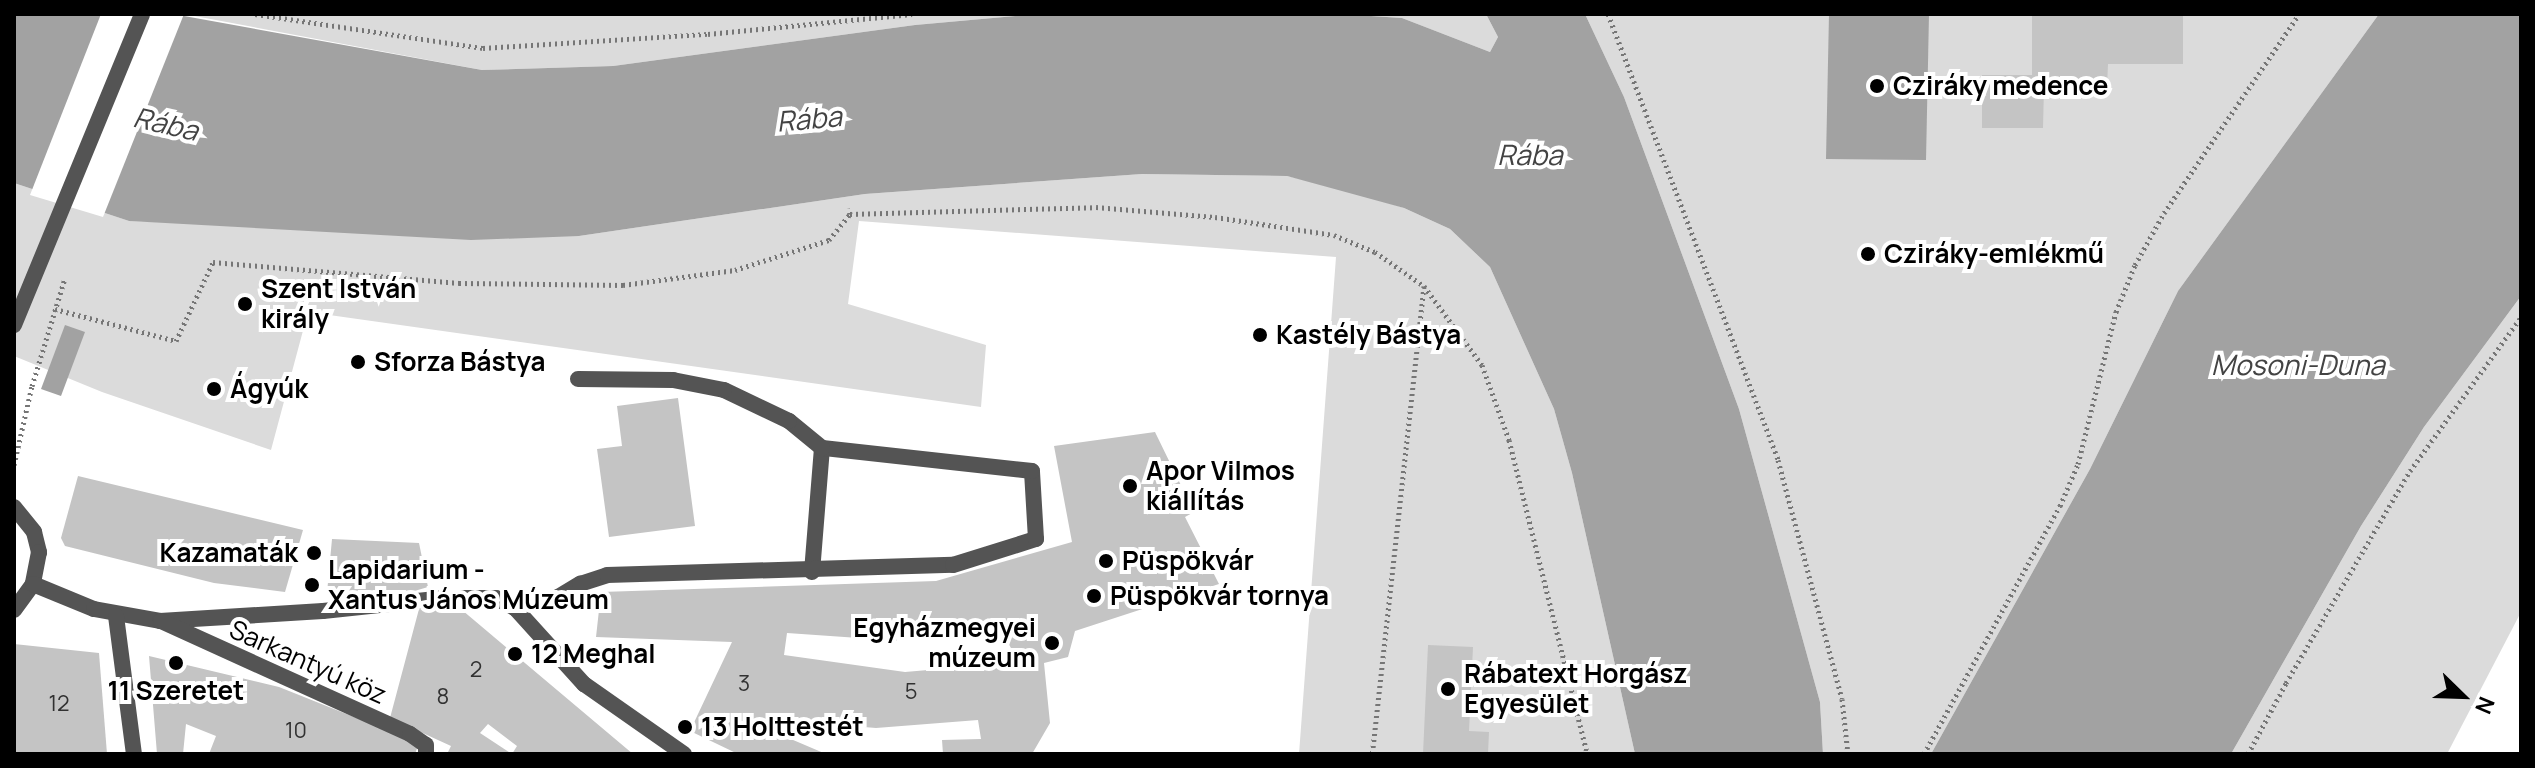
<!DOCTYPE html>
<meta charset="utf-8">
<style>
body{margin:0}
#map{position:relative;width:2535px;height:768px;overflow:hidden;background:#fff;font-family:Manrope,sans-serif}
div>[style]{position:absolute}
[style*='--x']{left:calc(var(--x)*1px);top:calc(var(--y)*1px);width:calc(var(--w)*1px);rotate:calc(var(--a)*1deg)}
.green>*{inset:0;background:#dbdbdb}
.water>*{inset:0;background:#a2a2a2}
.pier>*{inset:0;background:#fff}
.building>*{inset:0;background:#c4c4c4}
.path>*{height:5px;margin-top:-2.5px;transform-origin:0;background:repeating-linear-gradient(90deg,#767676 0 2px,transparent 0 6px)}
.street>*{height:16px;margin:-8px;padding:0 8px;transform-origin:8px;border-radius:8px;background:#545454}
.dots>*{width:22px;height:22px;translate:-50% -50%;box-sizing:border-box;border:4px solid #fff;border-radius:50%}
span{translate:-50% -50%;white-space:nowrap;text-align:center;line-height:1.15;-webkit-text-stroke:8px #fff;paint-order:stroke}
.number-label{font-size:22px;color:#313131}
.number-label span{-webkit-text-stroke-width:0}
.poi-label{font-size:26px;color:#000;font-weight:700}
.left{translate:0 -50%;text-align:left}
.right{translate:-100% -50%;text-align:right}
.street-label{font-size:26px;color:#000}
.water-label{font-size:28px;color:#434343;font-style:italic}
.frame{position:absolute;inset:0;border:16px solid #000;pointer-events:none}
.north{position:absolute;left:2423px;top:656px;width:80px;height:80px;-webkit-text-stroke:6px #fff;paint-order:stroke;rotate:113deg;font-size:22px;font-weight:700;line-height:32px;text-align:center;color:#000}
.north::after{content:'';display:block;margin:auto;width:28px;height:36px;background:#000;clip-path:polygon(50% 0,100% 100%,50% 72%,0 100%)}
</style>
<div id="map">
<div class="green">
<i style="clip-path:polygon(184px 14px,1037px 14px,915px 25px,613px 66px,482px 70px)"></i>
<i style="clip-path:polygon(1340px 14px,1486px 14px,1498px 37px,1490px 52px,1402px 18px)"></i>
<i style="clip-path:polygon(1585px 14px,2379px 14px,2178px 291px,2090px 469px,1931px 754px,1823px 754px,1820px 702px,1739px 409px,1624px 97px)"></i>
<i style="clip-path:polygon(1142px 174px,1287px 176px,1352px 191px,1404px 208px,1450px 229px,1490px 267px,1554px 409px,1572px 473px,1635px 754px,1299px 754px,1336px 257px,859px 221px,848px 304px,986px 345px,981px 407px,308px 312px,271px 450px,102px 392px,14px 356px,14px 183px,129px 221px,579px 236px,865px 194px)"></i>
<i style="clip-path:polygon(2521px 296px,2521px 612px,2447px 754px,2231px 754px,2361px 526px,2424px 427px)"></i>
</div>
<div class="water">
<i style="clip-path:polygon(14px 14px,173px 14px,482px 70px,613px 66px,915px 25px,1037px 14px,1340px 14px,1402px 18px,1490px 52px,1498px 37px,1486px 14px,1585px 14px,1624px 97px,1739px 409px,1820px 702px,1823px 754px,1635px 754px,1572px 473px,1554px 409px,1490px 267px,1450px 229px,1404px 208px,1287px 176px,1142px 174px,865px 194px,579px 236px,471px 240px,129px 221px,14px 183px)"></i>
<i style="clip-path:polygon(1829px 14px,1929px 14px,1926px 160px,1826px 159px)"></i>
<i style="clip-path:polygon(2379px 14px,2521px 14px,2521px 296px,2424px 427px,2361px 526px,2231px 754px,1931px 754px,2090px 469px,2178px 291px)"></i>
<i style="clip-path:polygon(65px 325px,85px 332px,61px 396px,41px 389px)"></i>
</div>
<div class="pier">
<i style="clip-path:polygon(101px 14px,184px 14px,103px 217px,30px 195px)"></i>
</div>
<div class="building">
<i style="clip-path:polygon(2032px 14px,2183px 14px,2183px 64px,2108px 64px,2107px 87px,2044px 87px,2043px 128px,1982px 128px,1982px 75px,2032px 75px)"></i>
<i style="clip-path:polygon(678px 398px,695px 526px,609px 537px,597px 449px,622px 446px,617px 406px)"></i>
<i style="clip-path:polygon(evenodd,1155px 432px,1194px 512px,1185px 517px,1219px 584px,1075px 631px,1068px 657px,1044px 663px,1050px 723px,1032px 754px,943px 754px,942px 740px,981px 739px,978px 720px,876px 728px,828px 724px,769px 713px,765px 728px,826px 754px,738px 754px,690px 731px,732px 642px,596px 637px,601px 592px,936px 581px,1072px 542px,1054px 446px,1155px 432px,1012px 621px,1006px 639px,1017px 659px,963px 667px,905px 672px,784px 655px,787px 633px,902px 641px,956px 636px,1012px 621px)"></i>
<i style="clip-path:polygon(78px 476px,303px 530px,285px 592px,214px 583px,65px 546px,61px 538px)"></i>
<i style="clip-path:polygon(332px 539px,419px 543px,428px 587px,401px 595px,367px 597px,327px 593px)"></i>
<i style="clip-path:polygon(419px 609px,462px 610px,633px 754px,512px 754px,517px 746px,488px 724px,480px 733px,512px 754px,447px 754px,451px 746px,390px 718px)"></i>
<i style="clip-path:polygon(14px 644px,99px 653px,107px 754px,14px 754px)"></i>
<i style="clip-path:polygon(1428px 645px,1473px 647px,1469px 731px,1489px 732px,1488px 754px,1423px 754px)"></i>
<i style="clip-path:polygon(149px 656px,279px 687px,419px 743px,415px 754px,209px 754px,216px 736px,186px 724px,183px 754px,157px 754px)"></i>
</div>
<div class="path">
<i style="--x:255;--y:14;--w:231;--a:8.5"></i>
<i style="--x:483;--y:48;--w:225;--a:-3.6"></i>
<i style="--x:708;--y:34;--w:205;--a:-5.6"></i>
<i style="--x:1608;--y:14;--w:477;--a:69.1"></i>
<i style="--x:1778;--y:460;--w:247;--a:75"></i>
<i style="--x:1842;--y:699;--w:55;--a:83.8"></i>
<i style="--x:850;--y:214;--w:246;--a:-1.6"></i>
<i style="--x:1096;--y:207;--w:119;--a:4.8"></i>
<i style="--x:1215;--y:217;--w:120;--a:8.6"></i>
<i style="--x:1334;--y:235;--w:44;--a:22.5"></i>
<i style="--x:1375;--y:252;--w:60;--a:34.8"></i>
<i style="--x:1424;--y:286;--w:471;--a:96.3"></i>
<i style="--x:1424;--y:286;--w:98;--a:53.7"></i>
<i style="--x:1482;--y:365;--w:80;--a:70.2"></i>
<i style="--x:1509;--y:440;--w:324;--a:76"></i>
<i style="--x:55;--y:309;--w:125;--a:14.8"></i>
<i style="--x:176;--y:341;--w:87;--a:-64.9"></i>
<i style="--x:213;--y:262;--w:247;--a:4.9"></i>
<i style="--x:459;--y:283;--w:164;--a:0.7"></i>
<i style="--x:623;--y:285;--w:113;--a:-7.6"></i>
<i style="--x:735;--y:270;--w:99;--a:-17.7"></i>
<i style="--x:829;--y:240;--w:33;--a:-51"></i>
<i style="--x:850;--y:214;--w:6;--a:-99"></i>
<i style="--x:14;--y:465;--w:81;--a:-77.2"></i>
<i style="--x:32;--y:386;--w:113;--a:-73"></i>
<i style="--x:1924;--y:754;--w:283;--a:-61.3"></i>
<i style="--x:2060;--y:506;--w:46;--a:-66.8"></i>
<i style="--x:2078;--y:464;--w:157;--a:-76"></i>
<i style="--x:2116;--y:312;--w:51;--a:-68"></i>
<i style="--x:2135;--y:265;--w:60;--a:-60.9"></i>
<i style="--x:2164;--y:213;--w:240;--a:-55.8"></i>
<i style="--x:2248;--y:754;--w:81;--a:-61.8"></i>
<i style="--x:2286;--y:683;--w:246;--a:-59.7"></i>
<i style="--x:2410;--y:471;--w:190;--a:-54.2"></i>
</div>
<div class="street">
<i style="--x:14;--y:325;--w:336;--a:-67.6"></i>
<i style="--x:14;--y:507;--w:32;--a:51"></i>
<i style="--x:34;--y:532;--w:21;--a:76"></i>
<i style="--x:39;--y:552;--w:33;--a:101"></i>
<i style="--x:33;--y:584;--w:32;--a:126"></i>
<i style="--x:812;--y:572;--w:124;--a:-85.4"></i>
<i style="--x:33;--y:584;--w:66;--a:22.3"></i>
<i style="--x:94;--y:609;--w:67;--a:10.3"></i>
<i style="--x:160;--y:621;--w:163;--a:-3.5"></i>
<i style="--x:323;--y:611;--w:123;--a:-6.1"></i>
<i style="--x:445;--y:598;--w:51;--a:0"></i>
<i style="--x:496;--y:598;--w:21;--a:28"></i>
<i style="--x:515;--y:608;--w:103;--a:47.8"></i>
<i style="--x:584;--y:684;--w:122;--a:35"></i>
<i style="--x:515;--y:608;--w:44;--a:-14.3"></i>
<i style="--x:558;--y:597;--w:26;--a:-31"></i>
<i style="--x:580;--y:584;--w:28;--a:-18"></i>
<i style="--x:607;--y:575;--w:346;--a:-1.7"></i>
<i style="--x:953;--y:565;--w:87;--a:-17.4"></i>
<i style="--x:1036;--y:539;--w:68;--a:-93.4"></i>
<i style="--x:1032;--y:471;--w:211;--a:-173.7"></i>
<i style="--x:822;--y:448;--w:43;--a:-140.7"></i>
<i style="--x:789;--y:421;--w:72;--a:-154.5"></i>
<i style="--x:724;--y:390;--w:52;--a:-168.9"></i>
<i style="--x:673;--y:380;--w:95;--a:-179.4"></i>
<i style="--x:116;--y:616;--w:139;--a:82.6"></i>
<i style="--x:161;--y:621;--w:273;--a:24.4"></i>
<i style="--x:410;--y:734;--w:19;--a:35"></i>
<i style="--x:426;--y:745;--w:9;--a:90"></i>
</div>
<div class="dots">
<i style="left:1877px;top:86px;background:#000"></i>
<i style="left:1868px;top:254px;background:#000"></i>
<i style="left:245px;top:304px;background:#000"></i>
<i style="left:1260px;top:335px;background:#000"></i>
<i style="left:358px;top:362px;background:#000"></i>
<i style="left:214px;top:389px;background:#000"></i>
<i style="left:1130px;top:486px;background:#000"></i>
<i style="left:314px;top:553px;background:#000"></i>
<i style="left:1106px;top:561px;background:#000"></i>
<i style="left:312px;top:585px;background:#000"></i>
<i style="left:1094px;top:596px;background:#000"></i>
<i style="left:1052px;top:643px;background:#000"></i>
<i style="left:515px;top:654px;background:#000"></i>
<i style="left:176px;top:663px;background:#000"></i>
<i style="left:1448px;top:689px;background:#000"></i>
<i style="left:685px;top:727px;background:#000"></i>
</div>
<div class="number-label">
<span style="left:476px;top:670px">2</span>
<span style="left:744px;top:684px">3</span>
<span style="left:911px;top:692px">5</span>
<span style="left:443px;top:697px">8</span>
<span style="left:59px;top:704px">12</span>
<span style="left:296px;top:731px">10</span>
</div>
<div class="poi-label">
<span class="left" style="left:1893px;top:86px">Cziráky medence</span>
<span class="left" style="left:1884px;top:254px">Cziráky-emlékmű</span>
<span class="left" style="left:261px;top:304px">Szent István<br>király</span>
<span class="left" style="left:1276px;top:335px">Kastély Bástya</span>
<span class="left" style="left:374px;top:362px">Sforza Bástya</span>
<span class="left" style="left:230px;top:389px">Ágyúk</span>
<span class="left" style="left:1146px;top:486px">Apor Vilmos<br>kiállítás</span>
<span class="right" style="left:298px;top:553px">Kazamaták</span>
<span class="left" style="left:1122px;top:561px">Püspökvár</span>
<span class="left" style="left:328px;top:585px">Lapidarium -<br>Xantus János Múzeum</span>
<span class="left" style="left:1110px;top:596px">Püspökvár tornya</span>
<span class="right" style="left:1036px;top:643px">Egyházmegyei<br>múzeum</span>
<span class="left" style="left:531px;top:654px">12 Meghal</span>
<span class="left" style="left:1464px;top:689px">Rábatext Horgász<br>Egyesület</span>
<span style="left:176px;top:691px">11 Szeretet</span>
<span class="left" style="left:701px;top:727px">13 Holttestét</span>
</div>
<div class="street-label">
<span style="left:308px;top:662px;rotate:24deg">Sarkantyú köz</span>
</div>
<div class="water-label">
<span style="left:809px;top:118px;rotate:-5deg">Rába</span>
<span style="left:166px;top:123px;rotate:13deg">Rába</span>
<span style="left:1530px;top:154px">Rába</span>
<span style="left:2298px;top:364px">Mosoni-Duna</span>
</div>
<div class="frame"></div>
<div class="north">N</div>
</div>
